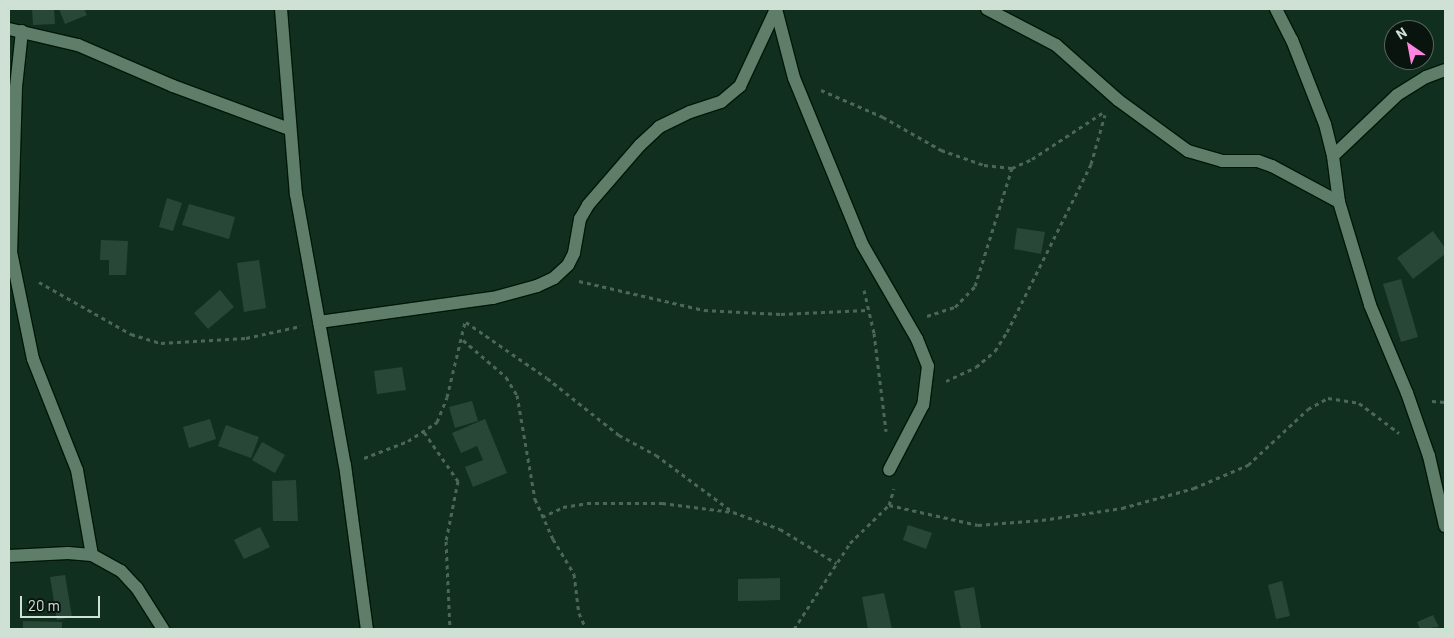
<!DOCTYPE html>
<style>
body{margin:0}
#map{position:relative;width:1454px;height:638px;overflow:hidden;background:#112f1f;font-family:Barlow,sans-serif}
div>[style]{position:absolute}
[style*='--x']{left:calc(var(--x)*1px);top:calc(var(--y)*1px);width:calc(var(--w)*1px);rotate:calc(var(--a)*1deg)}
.building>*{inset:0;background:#294736}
.path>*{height:3px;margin-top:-1.5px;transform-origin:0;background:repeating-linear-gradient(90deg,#4c6657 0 4px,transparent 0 8px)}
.roads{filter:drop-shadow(1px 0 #001708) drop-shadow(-1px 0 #001708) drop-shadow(0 1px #001708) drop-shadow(0 -1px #001708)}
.minor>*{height:12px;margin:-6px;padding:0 6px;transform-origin:6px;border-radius:6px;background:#5e7e6a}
span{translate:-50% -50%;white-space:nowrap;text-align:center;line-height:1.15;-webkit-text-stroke:4.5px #08140d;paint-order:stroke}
.frame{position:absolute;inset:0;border:10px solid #cfe0d5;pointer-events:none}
.north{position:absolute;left:1384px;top:20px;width:50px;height:50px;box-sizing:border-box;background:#08140d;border:1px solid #58665d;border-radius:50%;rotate:327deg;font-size:14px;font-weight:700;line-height:20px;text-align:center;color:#cfe0d5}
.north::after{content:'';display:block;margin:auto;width:18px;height:22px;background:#fe85e0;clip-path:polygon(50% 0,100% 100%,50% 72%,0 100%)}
.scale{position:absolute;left:20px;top:596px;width:80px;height:22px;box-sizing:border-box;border:2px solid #cfe0d5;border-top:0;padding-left:6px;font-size:15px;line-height:18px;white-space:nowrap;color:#cfe0d5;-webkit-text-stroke:4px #08140d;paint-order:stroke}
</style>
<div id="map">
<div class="building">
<i style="clip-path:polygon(32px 9px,54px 9px,55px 24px,33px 25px)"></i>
<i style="clip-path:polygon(59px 9px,84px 9px,87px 15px,65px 24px)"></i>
<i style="clip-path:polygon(167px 198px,182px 203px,173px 231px,159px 227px)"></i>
<i style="clip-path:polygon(189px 204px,235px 217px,229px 239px,182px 225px)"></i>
<i style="clip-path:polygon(1017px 228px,1045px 232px,1041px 254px,1014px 249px)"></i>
<i style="clip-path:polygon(1433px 231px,1445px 248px,1445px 254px,1413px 279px,1397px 258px)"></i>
<i style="clip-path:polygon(101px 240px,128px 241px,126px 275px,109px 275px,109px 260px,100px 260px)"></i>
<i style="clip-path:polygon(259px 260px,266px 308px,244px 312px,237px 263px)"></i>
<i style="clip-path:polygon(1401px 279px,1418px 337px,1401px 342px,1383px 284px)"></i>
<i style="clip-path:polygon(220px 290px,234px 307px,208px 329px,194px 313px)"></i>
<i style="clip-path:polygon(402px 367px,406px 390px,377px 394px,374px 371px)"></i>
<i style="clip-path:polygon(472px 401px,478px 421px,455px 428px,449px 407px)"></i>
<i style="clip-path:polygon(210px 419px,216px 439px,189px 448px,183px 427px)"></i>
<i style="clip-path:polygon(485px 419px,507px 473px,473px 487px,465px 467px,483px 460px,477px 446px,461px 453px,452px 433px)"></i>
<i style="clip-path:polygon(226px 425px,259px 437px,251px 458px,218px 446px)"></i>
<i style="clip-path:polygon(262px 442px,285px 455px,275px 473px,252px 460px)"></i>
<i style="clip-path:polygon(296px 480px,298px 521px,273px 521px,272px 481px)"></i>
<i style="clip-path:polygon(908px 525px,932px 533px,926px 549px,903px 540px)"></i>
<i style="clip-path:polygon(260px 527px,270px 547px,244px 559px,234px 540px)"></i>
<i style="clip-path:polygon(65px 575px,72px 617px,57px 620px,50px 577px)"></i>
<i style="clip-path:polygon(780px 578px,780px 600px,738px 601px,738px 579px)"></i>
<i style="clip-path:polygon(1282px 581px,1290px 616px,1276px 619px,1268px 585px)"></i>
<i style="clip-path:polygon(974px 587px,981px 628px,961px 629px,954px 591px)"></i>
<i style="clip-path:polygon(884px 593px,892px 629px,868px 629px,862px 597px)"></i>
<i style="clip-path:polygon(1433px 615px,1439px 627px,1420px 629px,1417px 622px)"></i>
<i style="clip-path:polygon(23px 621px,62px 622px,62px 629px,23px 629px)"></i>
</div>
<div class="path">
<i style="--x:821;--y:90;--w:68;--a:23.5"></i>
<i style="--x:883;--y:117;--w:67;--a:29.6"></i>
<i style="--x:941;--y:150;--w:46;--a:19.2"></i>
<i style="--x:984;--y:165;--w:28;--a:6"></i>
<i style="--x:1012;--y:168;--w:22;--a:-24"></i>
<i style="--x:1032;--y:159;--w:84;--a:-33.3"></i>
<i style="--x:579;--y:281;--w:128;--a:13.1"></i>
<i style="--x:704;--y:310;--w:77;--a:3"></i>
<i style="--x:781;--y:314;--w:86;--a:-2.7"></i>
<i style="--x:39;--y:282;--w:106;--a:29.5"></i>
<i style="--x:131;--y:334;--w:31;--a:17"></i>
<i style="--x:161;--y:343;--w:85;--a:-3.4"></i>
<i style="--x:246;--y:338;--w:56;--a:-12.3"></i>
<i style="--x:864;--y:290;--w:44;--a:76.9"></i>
<i style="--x:874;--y:333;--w:99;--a:83"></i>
<i style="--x:927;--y:316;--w:29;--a:-18"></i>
<i style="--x:955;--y:307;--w:29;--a:-46"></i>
<i style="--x:975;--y:286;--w:124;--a:-72.6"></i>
<i style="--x:466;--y:322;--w:98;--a:34.7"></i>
<i style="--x:547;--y:378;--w:92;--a:38.4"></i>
<i style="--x:619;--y:435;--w:42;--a:28.4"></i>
<i style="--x:656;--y:455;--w:96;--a:36.5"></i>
<i style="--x:733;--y:512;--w:50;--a:19.9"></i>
<i style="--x:780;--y:529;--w:66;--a:31.3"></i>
<i style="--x:463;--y:340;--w:57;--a:40.7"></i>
<i style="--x:506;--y:377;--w:21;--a:59"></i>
<i style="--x:517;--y:395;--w:106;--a:80.2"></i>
<i style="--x:535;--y:499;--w:44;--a:65.8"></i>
<i style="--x:553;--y:539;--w:41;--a:59"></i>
<i style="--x:574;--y:574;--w:39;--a:83"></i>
<i style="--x:579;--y:613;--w:17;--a:66"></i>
<i style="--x:946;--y:381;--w:33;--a:-25"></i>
<i style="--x:976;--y:367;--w:25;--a:-40"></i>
<i style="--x:995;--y:351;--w:22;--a:-58"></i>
<i style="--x:1007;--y:332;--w:188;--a:-63.4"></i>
<i style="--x:1091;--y:164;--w:51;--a:-74.1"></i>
<i style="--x:1432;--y:401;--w:13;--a:4"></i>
<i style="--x:424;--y:432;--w:60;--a:55.2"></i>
<i style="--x:458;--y:481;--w:61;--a:101.3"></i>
<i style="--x:446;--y:541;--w:88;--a:87.4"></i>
<i style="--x:364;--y:458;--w:47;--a:-21.1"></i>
<i style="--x:408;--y:441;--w:35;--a:-33"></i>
<i style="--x:437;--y:422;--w:27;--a:-68"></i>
<i style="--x:447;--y:397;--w:77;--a:-76.5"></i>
<i style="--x:889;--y:505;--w:91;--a:12.7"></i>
<i style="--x:978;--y:525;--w:64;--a:-4.5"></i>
<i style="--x:1042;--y:520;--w:81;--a:-8.5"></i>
<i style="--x:1122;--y:508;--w:75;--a:-15.5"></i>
<i style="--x:1194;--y:488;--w:59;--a:-23.1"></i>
<i style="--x:1248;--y:465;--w:82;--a:-43"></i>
<i style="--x:1308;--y:409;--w:23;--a:-29"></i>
<i style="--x:1328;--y:398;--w:31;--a:9"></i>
<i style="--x:1359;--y:403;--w:50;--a:36.9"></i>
<i style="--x:542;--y:517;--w:23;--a:-25"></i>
<i style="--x:563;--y:507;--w:24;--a:-9"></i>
<i style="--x:587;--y:503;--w:75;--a:0"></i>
<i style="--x:662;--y:503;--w:71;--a:7.3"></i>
<i style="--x:794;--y:629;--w:103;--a:-56.9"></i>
<i style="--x:850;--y:543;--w:54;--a:-44.3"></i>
<i style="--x:889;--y:505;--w:17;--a:-73"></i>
</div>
<div class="roads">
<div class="minor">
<i style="--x:281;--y:9;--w:186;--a:85.4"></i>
<i style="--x:296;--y:194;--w:275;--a:79.8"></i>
<i style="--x:345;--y:465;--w:165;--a:82.4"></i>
<i style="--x:776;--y:9;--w:71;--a:75.4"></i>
<i style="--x:794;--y:78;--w:179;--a:67.7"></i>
<i style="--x:862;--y:244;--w:110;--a:59.9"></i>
<i style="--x:917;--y:339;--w:29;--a:68"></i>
<i style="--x:928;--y:366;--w:39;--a:97"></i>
<i style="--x:923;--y:405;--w:73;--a:117.6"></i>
<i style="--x:987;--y:9;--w:78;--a:27.6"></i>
<i style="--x:1056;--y:45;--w:83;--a:41.6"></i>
<i style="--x:1118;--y:100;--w:87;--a:36.1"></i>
<i style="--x:1188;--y:151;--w:35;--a:16"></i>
<i style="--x:1222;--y:161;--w:36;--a:0"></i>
<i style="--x:1258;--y:161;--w:15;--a:20"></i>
<i style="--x:1272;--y:166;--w:76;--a:28.2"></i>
<i style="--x:1276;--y:9;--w:35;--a:63"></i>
<i style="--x:1292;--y:40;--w:90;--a:68.6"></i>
<i style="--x:1325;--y:124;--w:33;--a:76"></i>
<i style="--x:1333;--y:156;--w:46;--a:82.6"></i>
<i style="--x:1339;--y:202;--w:108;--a:73.2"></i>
<i style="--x:1370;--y:305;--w:95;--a:67.2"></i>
<i style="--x:1407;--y:393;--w:67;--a:70.8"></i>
<i style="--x:1429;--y:456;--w:72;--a:77.1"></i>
<i style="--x:9;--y:29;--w:71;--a:13.1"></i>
<i style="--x:78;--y:45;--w:103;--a:23.3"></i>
<i style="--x:173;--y:86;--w:124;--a:20.3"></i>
<i style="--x:22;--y:31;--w:56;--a:96.1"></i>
<i style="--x:16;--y:87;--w:165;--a:91.7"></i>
<i style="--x:11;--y:252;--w:109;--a:78.4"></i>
<i style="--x:33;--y:359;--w:119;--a:68.4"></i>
<i style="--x:77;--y:470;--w:86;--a:80"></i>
<i style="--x:1333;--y:156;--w:88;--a:-43.6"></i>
<i style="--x:1397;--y:95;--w:34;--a:-32"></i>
<i style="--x:1426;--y:77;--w:20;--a:-20"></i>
<i style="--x:319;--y:322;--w:176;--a:-7.9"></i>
<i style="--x:493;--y:298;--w:46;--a:-15.3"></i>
<i style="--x:537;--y:286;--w:19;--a:-25"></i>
<i style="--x:554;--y:278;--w:19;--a:-43"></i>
<i style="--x:568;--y:265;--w:13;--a:-63"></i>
<i style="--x:574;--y:253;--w:35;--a:-80"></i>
<i style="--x:580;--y:219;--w:16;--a:-60"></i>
<i style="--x:588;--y:205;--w:79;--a:-49.1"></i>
<i style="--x:640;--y:145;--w:26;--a:-43"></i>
<i style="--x:659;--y:127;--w:34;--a:-26"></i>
<i style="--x:690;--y:112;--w:33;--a:-18"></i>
<i style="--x:721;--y:102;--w:25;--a:-40"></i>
<i style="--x:740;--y:86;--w:85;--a:-64.9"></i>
<i style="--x:9;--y:556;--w:59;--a:-2.9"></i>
<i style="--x:68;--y:553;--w:24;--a:5"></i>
<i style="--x:92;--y:555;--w:33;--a:29"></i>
<i style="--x:121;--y:571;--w:23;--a:47"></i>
<i style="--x:137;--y:588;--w:49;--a:57.6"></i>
</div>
</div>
<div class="frame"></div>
<div class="north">N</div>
<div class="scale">20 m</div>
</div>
